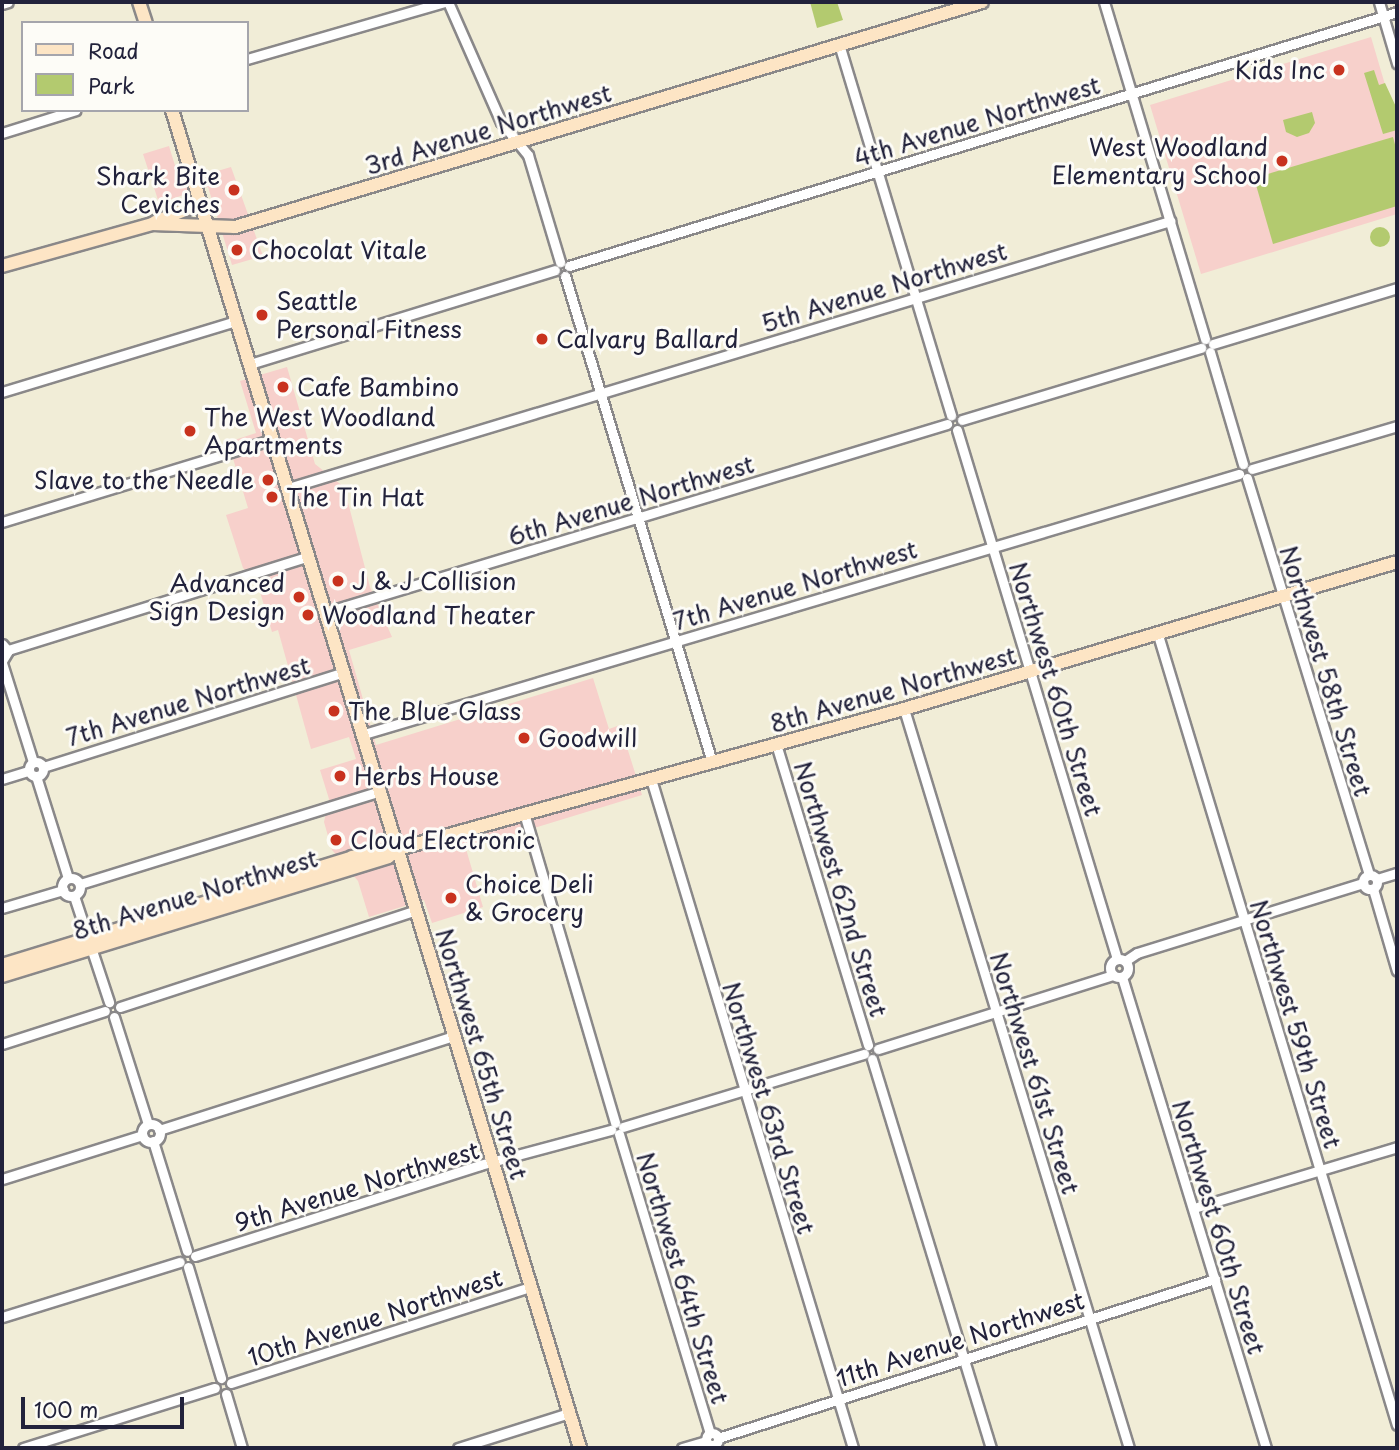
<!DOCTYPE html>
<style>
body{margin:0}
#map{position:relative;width:1399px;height:1450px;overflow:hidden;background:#f1edd7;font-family:"Playpen Sans",sans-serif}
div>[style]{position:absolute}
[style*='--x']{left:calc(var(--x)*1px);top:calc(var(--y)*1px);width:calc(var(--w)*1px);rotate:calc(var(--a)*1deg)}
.built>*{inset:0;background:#f7d0cb}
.green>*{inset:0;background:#b3ca6f}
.round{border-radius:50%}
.roads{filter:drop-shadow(2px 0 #8a8889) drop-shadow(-2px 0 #8a8889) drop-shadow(0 2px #8a8889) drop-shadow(0 -2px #8a8889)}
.street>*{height:9px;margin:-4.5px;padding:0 4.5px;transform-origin:4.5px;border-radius:4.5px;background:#fff}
.street>.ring{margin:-4.5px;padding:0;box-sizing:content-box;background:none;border:9px solid #fff;border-radius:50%}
.secondary>*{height:12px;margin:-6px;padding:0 6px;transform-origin:6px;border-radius:6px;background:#fde5c5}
.dots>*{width:19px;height:19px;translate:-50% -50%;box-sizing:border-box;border:4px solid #fdfcf7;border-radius:50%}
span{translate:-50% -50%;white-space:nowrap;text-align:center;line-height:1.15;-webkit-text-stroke:6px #fdfcf7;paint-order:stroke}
.poi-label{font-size:24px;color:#22223b}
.right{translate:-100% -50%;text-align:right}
.left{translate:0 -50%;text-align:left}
.street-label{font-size:24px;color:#22223b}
.frame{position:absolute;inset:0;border:4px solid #22223b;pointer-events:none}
.legend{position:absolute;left:21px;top:21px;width:228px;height:91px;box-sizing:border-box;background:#fdfcf7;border:2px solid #a5a5ac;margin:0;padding:9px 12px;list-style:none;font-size:21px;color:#22223b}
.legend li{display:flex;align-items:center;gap:14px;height:35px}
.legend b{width:35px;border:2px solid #a5a5ac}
.scale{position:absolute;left:21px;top:1397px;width:163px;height:32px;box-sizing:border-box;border:4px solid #22223b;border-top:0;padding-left:9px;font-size:21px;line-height:24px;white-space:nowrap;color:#22223b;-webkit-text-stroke:5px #fdfcf7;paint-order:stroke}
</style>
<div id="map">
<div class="built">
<i style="clip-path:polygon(1371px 37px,1389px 98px,1397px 109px,1397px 214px,1201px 274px,1150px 105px)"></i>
<i style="clip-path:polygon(169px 146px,180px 182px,231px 167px,263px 256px,232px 265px,208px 187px,159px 203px,143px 154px)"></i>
<i style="clip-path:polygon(287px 367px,315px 464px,344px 487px,370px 587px,392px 637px,349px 650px,376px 745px,593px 678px,609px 729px,620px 725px,642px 795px,466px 849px,483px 907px,432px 923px,424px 900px,369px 917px,358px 881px,332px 850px,324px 822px,329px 799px,320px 770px,356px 759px,349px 737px,311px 749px,278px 630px,272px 632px,257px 582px,243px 568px,226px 515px,248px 508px,228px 442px,256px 433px,240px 381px)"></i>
</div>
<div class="green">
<i style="clip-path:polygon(810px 2px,837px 2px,843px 20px,817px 28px)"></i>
<i style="clip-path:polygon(1374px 70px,1379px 85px,1385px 83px,1397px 109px,1397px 130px,1383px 134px,1364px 73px)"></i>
<i style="clip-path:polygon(1312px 112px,1315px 123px,1309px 133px,1297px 137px,1286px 132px,1283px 120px)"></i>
<i style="clip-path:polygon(1393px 137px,1397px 152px,1397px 206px,1273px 244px,1254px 178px)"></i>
<i class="round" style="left:1370px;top:227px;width:20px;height:20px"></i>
</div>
<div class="roads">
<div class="street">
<i style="--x:448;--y:2;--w:131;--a:66.2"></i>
<i style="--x:501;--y:122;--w:43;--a:50.7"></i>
<i style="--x:528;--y:155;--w:112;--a:73.3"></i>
<i style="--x:1104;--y:2;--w:352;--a:73.3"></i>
<i style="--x:1379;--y:2;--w:64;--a:73.6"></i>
<i style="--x:2;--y:4;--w:6;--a:-18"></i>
<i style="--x:839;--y:44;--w:388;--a:73.2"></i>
<i style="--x:247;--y:59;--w:205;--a:-16.1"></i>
<i style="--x:2;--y:133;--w:77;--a:-17.3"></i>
<i style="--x:569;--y:266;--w:866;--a:-17.05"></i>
<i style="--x:565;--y:276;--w:508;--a:73.17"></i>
<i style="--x:1213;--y:344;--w:192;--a:-16.9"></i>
<i style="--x:1210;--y:352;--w:117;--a:73.6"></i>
<i style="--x:250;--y:364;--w:319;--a:-17.1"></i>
<i style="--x:2;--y:392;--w:245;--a:-16.9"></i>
<i style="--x:962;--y:420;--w:250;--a:-16.8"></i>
<i style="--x:957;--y:430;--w:553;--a:73.17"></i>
<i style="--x:1252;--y:469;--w:151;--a:-16.5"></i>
<i style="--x:1247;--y:478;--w:415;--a:72.9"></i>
<i style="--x:288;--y:488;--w:922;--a:-16.84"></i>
<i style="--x:2;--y:522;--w:283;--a:-17"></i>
<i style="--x:326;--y:612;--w:649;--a:-16.84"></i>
<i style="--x:1158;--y:635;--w:825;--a:73.17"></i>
<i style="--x:2;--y:644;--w:9;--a:49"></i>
<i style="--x:8;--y:651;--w:12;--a:121"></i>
<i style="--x:8;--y:650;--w:315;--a:-17.3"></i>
<i style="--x:2;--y:663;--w:104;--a:72.6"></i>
<i style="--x:904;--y:709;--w:772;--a:73.07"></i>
<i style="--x:364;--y:734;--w:913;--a:-16.55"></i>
<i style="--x:776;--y:744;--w:315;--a:73"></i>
<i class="ring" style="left:29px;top:762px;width:5px;height:5px"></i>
<i style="--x:43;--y:767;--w:316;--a:-17.5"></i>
<i style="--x:36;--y:776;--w:107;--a:72.6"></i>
<i style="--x:2;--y:779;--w:28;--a:-17"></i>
<i style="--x:651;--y:779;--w:699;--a:73.2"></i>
<i style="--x:524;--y:813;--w:323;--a:73.6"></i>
<i class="ring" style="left:1363px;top:875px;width:5px;height:5px"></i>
<i class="ring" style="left:62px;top:878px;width:9px;height:9px"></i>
<i style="--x:1377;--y:879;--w:21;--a:-17"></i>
<i style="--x:80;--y:884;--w:315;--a:-17.2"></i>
<i style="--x:1373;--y:889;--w:85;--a:73.7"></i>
<i style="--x:74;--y:896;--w:112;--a:71.7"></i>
<i style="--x:2;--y:908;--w:64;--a:-16.4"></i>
<i class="ring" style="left:1110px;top:959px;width:9px;height:9px"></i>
<i style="--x:1125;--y:961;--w:14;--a:-34"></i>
<i style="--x:1137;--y:953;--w:237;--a:-17.2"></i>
<i style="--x:1122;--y:977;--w:493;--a:73"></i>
<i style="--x:120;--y:1007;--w:312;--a:-18.1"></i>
<i style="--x:114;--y:1017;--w:112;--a:72.4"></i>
<i style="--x:2;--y:1044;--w:108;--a:-17.8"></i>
<i style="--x:878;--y:1049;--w:246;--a:-17.5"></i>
<i style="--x:872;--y:1059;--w:407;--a:73"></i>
<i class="ring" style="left:142px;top:1124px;width:9px;height:9px"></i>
<i style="--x:623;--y:1127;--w:252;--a:-16.9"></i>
<i style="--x:159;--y:1130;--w:310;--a:-17.7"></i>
<i style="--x:619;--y:1134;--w:313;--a:73.1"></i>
<i style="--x:153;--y:1141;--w:115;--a:72.8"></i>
<i style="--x:2;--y:1179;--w:147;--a:-17.4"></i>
<i style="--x:1194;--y:1208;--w:212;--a:-16.7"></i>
<i style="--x:195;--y:1256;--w:299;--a:-17.7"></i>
<i style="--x:480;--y:1165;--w:136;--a:-15"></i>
<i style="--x:188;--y:1267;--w:116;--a:73.4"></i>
<i style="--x:2;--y:1317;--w:186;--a:-17.2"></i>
<i style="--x:231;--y:1383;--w:314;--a:-17.8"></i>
<i style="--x:226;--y:1394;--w:56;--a:73.5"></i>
<i class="ring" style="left:706px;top:1433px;width:3px;height:3px"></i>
<i style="--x:718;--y:1438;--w:522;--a:-17.74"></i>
<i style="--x:23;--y:1448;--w:201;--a:-17.4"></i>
<i style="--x:458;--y:1448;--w:116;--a:-17.5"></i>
<i style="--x:682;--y:1448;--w:25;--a:-16"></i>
</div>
<div class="secondary">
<i style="--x:139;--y:2;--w:22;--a:72"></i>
<i style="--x:172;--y:110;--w:1399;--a:73.04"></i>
<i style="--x:155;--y:222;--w:48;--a:-21.8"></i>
<i style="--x:2;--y:266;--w:156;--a:-15.6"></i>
<i style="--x:152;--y:224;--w:83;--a:2.1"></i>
<i style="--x:235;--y:227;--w:780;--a:-16.76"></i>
<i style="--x:2;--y:965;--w:366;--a:-17.1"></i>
<i style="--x:352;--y:857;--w:47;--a:-9.9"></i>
<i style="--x:398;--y:849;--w:525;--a:-15.47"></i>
<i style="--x:904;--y:709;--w:514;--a:-16.6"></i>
<i style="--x:2;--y:976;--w:404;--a:-17.1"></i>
<i style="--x:388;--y:857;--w:13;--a:-39"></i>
</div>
</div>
<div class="dots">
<i style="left:1339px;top:70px;background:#c8321e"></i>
<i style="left:1282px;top:161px;background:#c8321e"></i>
<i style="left:234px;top:190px;background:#c8321e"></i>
<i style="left:237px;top:250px;background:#c8321e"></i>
<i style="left:262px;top:315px;background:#c8321e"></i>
<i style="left:542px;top:339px;background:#c8321e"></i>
<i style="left:283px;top:387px;background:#c8321e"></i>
<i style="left:190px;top:431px;background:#c8321e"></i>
<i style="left:268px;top:480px;background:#c8321e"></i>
<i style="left:272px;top:497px;background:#c8321e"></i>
<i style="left:338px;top:581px;background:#c8321e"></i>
<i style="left:299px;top:597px;background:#c8321e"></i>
<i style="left:308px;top:615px;background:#c8321e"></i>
<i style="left:334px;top:711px;background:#c8321e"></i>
<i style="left:524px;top:738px;background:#c8321e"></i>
<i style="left:340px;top:776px;background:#c8321e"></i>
<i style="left:336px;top:840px;background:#c8321e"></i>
<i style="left:451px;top:898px;background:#c8321e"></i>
</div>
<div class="poi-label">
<span class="right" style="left:1325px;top:70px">Kids Inc</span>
<span class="right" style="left:1268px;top:161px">West Woodland<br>Elementary School</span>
<span class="right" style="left:220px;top:190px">Shark Bite<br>Ceviches</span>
<span class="left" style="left:251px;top:250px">Chocolat Vitale</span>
<span class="left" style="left:276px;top:315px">Seattle<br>Personal Fitness</span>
<span class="left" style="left:556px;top:339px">Calvary Ballard</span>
<span class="left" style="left:297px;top:387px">Cafe Bambino</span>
<span class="left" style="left:204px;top:431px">The West Woodland<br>Apartments</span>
<span class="right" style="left:254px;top:480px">Slave to the Needle</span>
<span class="left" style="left:286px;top:497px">The Tin Hat</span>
<span class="left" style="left:352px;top:581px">J &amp; J Collision</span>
<span class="right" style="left:285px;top:597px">Advanced<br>Sign Design</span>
<span class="left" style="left:322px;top:615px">Woodland Theater</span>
<span class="left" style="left:348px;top:711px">The Blue Glass</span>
<span class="left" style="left:538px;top:738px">Goodwill</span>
<span class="left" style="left:354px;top:776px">Herbs House</span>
<span class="left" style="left:350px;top:840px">Cloud Electronic</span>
<span class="left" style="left:465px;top:898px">Choice Deli<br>&amp; Grocery</span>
</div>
<div class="street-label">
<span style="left:977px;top:121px;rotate:-17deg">4th Avenue Northwest</span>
<span style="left:488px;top:129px;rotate:-17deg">3rd Avenue Northwest</span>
<span style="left:884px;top:287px;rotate:-17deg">5th Avenue Northwest</span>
<span style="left:631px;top:500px;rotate:-17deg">6th Avenue Northwest</span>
<span style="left:795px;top:585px;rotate:-17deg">7th Avenue Northwest</span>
<span style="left:1326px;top:671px;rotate:73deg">Northwest 58th Street</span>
<span style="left:893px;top:689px;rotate:-16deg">8th Avenue Northwest</span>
<span style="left:1056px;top:689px;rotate:73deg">Northwest 60th Street</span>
<span style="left:188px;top:701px;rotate:-17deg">7th Avenue Northwest</span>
<span style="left:841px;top:889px;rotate:73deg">Northwest 62nd Street</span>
<span style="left:195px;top:894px;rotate:-17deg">8th Avenue Northwest</span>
<span style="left:1296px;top:1024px;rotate:73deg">Northwest 59th Street</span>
<span style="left:482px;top:1054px;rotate:73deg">Northwest 65th Street</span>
<span style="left:1035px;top:1073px;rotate:73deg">Northwest 61st Street</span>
<span style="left:769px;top:1108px;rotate:73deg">Northwest 63rd Street</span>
<span style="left:357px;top:1186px;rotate:-17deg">9th Avenue Northwest</span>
<span style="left:1219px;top:1227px;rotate:73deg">Northwest 60th Street</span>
<span style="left:683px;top:1278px;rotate:73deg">Northwest 64th Street</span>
<span style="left:375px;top:1317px;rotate:-18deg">10th Avenue Northwest</span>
<span style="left:960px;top:1339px;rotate:-18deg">11th Avenue Northwest</span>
</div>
<div class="frame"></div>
<ul class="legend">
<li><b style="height:9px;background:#fde5c5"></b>Road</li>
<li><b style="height:19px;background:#b3ca6f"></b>Park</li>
</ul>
<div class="scale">100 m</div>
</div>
